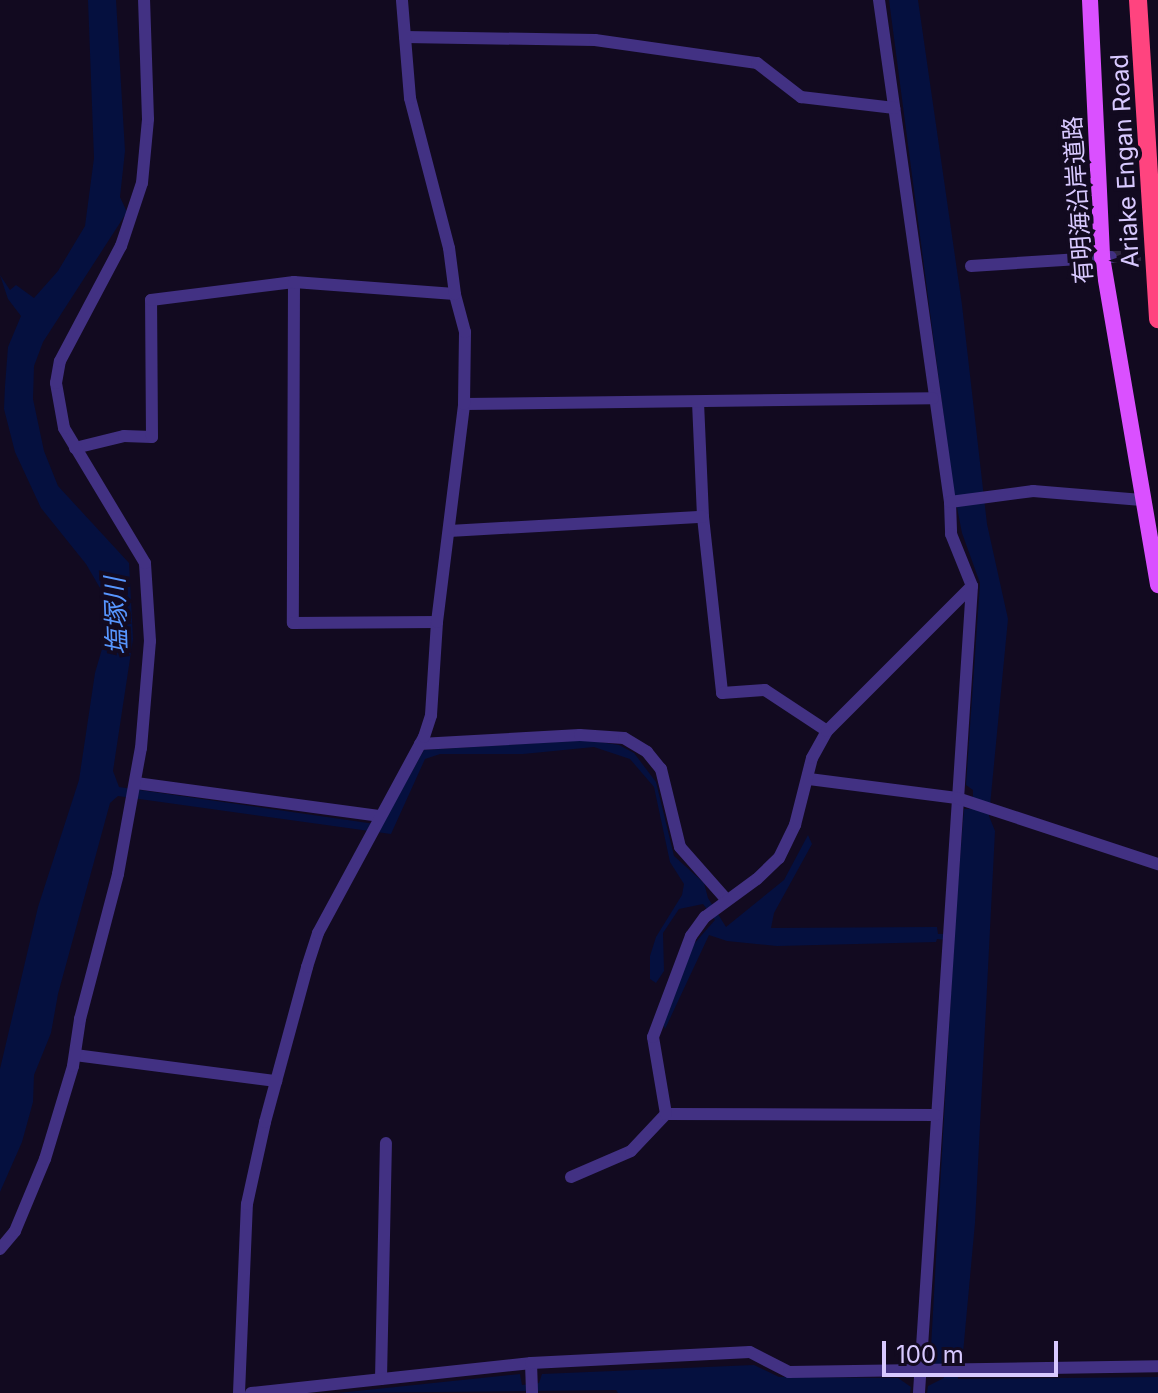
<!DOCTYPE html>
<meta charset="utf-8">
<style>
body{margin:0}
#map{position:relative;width:1158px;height:1393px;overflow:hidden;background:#120a20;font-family:Inter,"Noto Sans JP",sans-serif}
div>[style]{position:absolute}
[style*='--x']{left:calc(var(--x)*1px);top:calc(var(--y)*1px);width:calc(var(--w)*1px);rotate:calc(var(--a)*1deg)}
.water>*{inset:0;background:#05103f}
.minor-tunnel>*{height:12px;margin-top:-6px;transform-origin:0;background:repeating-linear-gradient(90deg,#302741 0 12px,transparent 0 18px)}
.minor>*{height:12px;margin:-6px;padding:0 6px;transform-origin:6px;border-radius:6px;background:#423183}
.major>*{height:16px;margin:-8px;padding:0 8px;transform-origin:8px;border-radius:8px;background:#da50ff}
.highway>*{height:18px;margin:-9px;padding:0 9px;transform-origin:9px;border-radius:9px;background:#ff447f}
span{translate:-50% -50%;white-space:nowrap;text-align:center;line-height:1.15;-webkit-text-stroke:8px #120a20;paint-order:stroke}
.street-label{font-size:24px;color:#d8c9ff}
.water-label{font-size:26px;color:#5796ff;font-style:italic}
.scale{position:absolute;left:882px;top:1341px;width:176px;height:36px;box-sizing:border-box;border:4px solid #d8c9ff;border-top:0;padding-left:10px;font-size:24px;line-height:28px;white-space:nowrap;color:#d8c9ff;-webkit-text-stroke:6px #120a20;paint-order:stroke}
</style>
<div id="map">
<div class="water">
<i style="clip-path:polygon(88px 0,116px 0,125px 151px,120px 197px,127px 212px,43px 342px,34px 366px,33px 399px,44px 451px,58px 486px,129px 563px,133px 639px,113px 771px,119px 787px,382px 825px,424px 750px,587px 740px,619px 745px,634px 753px,656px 782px,674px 856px,704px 883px,708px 898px,726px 927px,784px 880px,808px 835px,812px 844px,774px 913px,771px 928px,937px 927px,938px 934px,954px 934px,964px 809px,973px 809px,973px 790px,966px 785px,980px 583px,962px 533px,953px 487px,889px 0,918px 0,962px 305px,987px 524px,1008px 619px,989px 816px,995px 831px,975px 1223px,962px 1364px,957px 1365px,958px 1379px,1158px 1377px,1158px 1393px,927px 1393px,928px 1386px,944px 1378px,943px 1369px,930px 1365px,954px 941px,937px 939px,936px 942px,777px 946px,727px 941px,709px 935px,665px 1029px,663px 1023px,693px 945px,715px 920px,703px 904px,679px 909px,663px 933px,664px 971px,656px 983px,650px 979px,650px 956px,656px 937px,682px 895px,684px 884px,670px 862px,654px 787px,630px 759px,594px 747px,523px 754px,440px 754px,425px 759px,391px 834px,118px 796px,110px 803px,58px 994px,51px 1033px,34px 1075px,33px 1102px,22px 1142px,0 1192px,0 1069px,38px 907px,79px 780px,95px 673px,104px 642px,100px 588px,86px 564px,41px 508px,15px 452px,4px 409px,5px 386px,8px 347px,21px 316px,8px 299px,0 275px,10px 290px,16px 285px,34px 298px,58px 271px,85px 226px,94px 158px)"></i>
<i style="clip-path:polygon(754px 1365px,779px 1377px,898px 1378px,911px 1387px,910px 1393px,618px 1393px,616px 1390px,338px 1393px,520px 1374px,522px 1385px,539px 1383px,542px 1374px)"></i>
</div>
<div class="minor-tunnel">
<i style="--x:1111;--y:257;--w:47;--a:0"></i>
</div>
<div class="minor">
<i style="--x:879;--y:0;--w:507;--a:81.95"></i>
<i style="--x:950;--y:502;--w:32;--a:88"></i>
<i style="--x:951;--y:534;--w:56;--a:68"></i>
<i style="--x:972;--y:586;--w:809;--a:93.76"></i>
<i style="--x:405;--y:37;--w:190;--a:0.9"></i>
<i style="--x:595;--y:40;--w:164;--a:8.1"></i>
<i style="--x:757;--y:63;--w:56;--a:37.7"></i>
<i style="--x:801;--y:97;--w:94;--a:6.7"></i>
<i style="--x:971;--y:266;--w:140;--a:-3.7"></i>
<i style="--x:294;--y:282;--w:341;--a:90.2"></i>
<i style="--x:293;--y:623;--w:144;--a:-0.4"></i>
<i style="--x:698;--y:402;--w:115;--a:87.5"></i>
<i style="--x:703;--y:517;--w:177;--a:83.8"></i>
<i style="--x:722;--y:693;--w:43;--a:-4"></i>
<i style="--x:765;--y:690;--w:74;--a:33.5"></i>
<i style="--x:464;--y:404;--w:469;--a:-0.7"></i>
<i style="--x:75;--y:448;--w:50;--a:-13.8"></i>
<i style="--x:124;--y:436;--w:28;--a:2"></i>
<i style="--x:152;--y:437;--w:137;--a:-90.4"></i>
<i style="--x:151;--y:300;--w:144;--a:-7.2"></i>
<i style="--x:294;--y:282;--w:161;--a:4.3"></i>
<i style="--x:950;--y:502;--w:84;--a:-7.5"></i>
<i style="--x:1033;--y:491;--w:109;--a:4.7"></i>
<i style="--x:449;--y:531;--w:254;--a:-3.2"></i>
<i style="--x:420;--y:744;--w:160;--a:-3.2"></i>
<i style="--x:580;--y:735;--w:44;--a:3.9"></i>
<i style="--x:624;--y:738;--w:27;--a:31"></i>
<i style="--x:647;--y:752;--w:22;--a:51"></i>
<i style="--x:661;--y:769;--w:80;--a:76.3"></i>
<i style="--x:680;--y:847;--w:69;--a:48.5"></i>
<i style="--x:809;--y:779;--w:149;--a:7.3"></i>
<i style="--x:957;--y:798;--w:212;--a:18.2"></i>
<i style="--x:136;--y:783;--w:245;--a:7.7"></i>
<i style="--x:75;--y:1055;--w:203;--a:7.4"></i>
<i style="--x:666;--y:1114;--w:269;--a:0.2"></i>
<i style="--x:571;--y:1177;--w:65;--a:-23.4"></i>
<i style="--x:631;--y:1151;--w:51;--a:-46.6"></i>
<i style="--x:666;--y:1114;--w:78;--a:-99.6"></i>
<i style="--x:653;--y:1037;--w:108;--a:-69.4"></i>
<i style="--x:691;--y:936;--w:24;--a:-54"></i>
<i style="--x:705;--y:917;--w:64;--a:-36.2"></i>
<i style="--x:757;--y:879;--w:30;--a:-44"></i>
<i style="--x:779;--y:858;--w:37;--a:-64"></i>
<i style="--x:795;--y:825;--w:69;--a:-75.8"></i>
<i style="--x:812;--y:758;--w:31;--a:-61"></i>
<i style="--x:827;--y:731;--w:205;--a:-45"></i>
<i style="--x:0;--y:1249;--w:23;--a:-50"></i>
<i style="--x:15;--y:1231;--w:78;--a:-67.4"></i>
<i style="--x:45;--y:1159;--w:97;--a:-73.2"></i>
<i style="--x:73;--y:1066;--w:48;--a:-81.5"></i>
<i style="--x:80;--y:1019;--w:150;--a:-75.3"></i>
<i style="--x:118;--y:874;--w:128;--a:-79.7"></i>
<i style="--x:141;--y:748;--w:107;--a:-85.2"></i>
<i style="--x:150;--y:641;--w:78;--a:-93.7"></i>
<i style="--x:145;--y:563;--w:157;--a:-121"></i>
<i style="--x:64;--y:428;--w:46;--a:-100.1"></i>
<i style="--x:56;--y:383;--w:22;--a:-80"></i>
<i style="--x:60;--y:361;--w:130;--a:-62.1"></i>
<i style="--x:121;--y:246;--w:66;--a:-71.6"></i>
<i style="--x:142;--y:183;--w:64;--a:-84.6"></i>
<i style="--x:148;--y:119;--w:119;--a:-91.9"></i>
<i style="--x:531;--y:1363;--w:30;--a:88"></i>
<i style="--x:381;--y:1379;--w:236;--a:-88.8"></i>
<i style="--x:239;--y:1393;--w:189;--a:-87.6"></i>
<i style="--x:247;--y:1204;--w:84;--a:-77.6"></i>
<i style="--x:265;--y:1122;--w:161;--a:-74.8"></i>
<i style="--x:307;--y:967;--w:36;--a:-72"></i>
<i style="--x:318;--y:933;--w:223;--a:-61.6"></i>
<i style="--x:424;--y:737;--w:23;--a:-72"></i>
<i style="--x:431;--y:715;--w:93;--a:-86.3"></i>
<i style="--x:437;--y:622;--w:220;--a:-82.9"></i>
<i style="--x:464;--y:404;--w:72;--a:-89.2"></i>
<i style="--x:465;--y:332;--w:39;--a:-105"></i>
<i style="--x:455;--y:294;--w:46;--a:-97.4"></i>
<i style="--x:449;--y:248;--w:155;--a:-104.6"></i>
<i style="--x:410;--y:98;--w:98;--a:-94.7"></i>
<i style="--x:251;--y:1393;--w:282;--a:-6.1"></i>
<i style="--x:531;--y:1363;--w:219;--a:-2.9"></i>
<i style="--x:750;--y:1352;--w:44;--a:27.1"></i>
<i style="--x:789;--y:1372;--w:369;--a:-0.9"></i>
</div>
<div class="major">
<i style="--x:1090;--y:0;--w:257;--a:87.3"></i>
<i style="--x:1102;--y:257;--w:333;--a:80.3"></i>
</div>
<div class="highway">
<i style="--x:1138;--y:0;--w:320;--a:86.4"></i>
</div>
<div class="street-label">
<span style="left:1125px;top:161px;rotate:-93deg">Ariake Engan Road</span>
<span style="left:1078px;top:200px;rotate:-94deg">有明海沿岸道路</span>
</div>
<div class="water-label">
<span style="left:116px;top:616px;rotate:-92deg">塩塚川</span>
</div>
<div class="scale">100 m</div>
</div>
